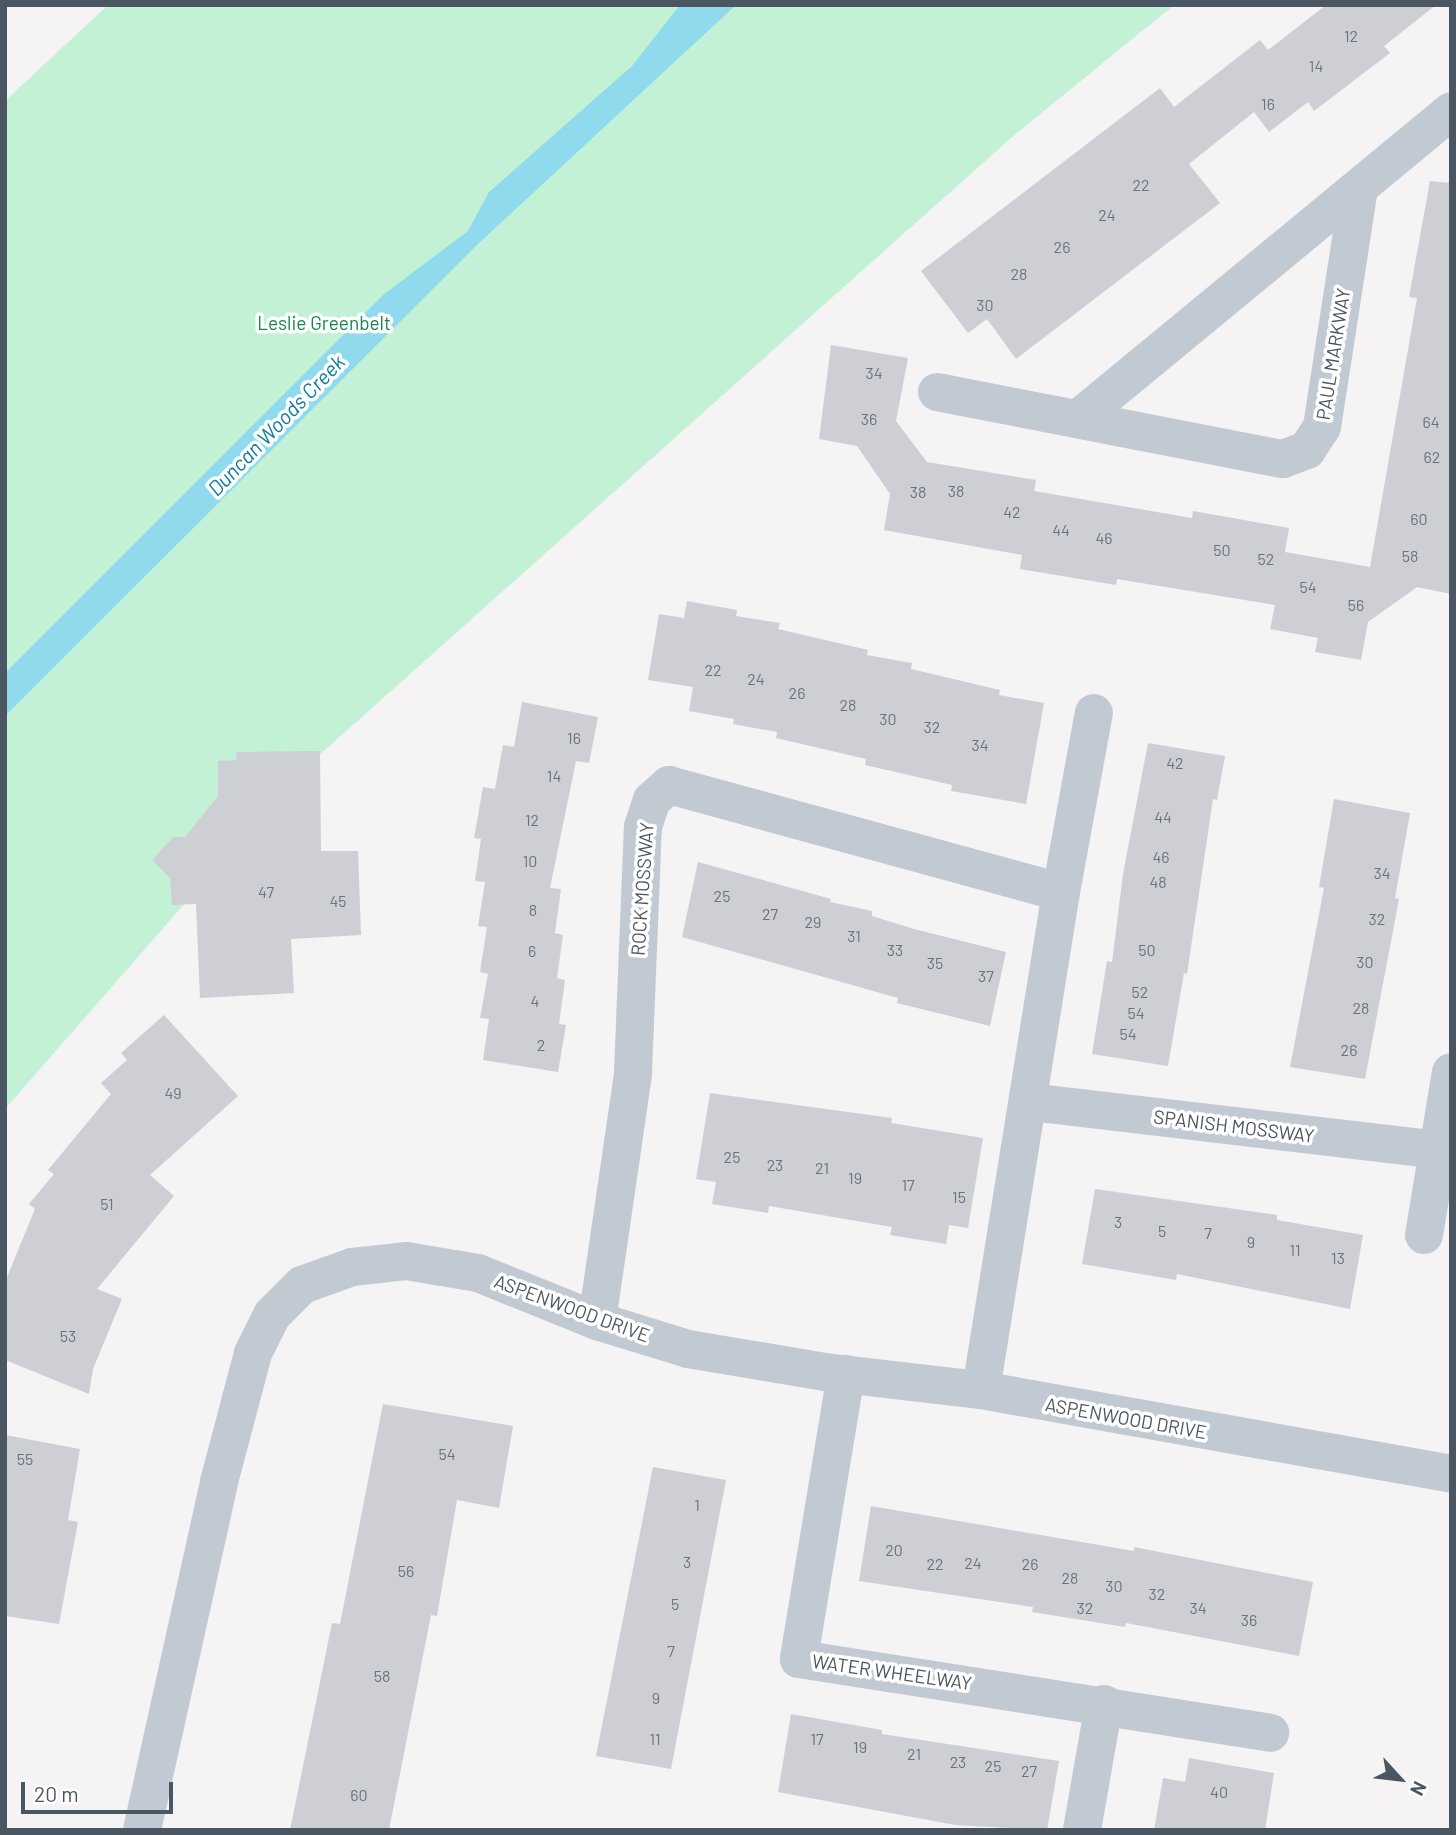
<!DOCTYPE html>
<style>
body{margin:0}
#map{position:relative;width:1456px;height:1835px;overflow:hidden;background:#f5f3f3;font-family:Barlow,sans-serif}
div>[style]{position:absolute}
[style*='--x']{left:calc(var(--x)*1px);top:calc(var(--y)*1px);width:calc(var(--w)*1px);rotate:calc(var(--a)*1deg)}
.green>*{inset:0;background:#c3f1d5}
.water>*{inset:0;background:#90daee}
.building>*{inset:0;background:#cdcfd5}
.minor>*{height:38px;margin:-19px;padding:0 19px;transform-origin:19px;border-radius:19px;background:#c1cad2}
span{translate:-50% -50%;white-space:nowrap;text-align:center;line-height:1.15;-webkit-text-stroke:7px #fff;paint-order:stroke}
.number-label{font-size:16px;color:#6b747e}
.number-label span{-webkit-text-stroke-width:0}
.park-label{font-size:19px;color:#17864f}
.street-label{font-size:19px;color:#4a5661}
.water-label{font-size:21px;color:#0c7c9b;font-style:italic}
.frame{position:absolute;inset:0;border:7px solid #4a5661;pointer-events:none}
.north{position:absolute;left:1365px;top:1744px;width:70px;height:70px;-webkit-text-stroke:5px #fff;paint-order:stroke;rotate:117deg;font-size:19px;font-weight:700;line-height:28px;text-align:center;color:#4a5661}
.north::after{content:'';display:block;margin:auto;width:24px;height:32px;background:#4a5661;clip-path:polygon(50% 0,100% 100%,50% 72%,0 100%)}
.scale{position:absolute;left:21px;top:1782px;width:152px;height:32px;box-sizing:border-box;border:4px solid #4a5661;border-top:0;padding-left:9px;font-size:21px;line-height:24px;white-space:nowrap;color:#4a5661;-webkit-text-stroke:5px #fff;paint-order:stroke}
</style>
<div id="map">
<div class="green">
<i style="clip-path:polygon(108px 5px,1174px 5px,1012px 137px,298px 774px,5px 1109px,5px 101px)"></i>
</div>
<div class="water">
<i style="clip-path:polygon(680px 5px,736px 5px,479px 243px,5px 716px,5px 673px,383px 295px,468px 231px,489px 192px,632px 66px)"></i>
</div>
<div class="building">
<i style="clip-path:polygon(1326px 5px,1436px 5px,1384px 46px,1390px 53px,1314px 111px,1308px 102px,1269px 132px,1254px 112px,1189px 164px,1220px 203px,1016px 359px,987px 319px,968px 333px,921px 271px,1160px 88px,1174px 107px,1260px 40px,1268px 50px)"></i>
<i style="clip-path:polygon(1430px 181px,1451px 183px,1451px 594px,1417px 587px,1368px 622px,1361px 660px,1315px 652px,1318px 638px,1270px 629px,1275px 605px,1117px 579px,1116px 585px,1020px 569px,1022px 555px,884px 530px,890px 494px,857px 446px,819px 439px,831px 345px,908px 358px,896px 421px,927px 462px,1036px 480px,1034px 491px,1192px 518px,1193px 511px,1289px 528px,1285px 552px,1370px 567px,1417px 298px,1409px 297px)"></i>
<i style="clip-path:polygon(687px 601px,737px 610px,736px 616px,780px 623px,778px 629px,868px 650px,867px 655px,912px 663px,911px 669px,1000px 690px,999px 695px,1044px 703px,1026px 804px,951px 791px,952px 785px,865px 765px,866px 759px,776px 738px,777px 732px,733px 724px,734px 719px,689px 711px,693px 687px,648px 680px,659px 614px,684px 618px)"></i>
<i style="clip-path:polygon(522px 702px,598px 717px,589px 763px,576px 761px,550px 888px,561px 889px,555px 933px,563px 935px,557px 978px,565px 980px,559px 1024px,566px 1025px,558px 1072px,483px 1060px,489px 1019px,480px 1018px,488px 974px,480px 972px,487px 927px,478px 926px,485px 882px,475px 881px,481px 839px,474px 838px,483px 787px,495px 789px,503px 745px,514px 747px)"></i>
<i style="clip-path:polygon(1148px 743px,1225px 756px,1217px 800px,1213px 799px,1187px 974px,1184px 973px,1168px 1066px,1092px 1054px,1107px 961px,1112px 962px,1123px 874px)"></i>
<i style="clip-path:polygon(320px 751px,321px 851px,358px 851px,361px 935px,291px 939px,294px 993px,200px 998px,196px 904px,172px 905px,170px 878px,152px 860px,173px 837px,185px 837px,218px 796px,218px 761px,237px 760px,236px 752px)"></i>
<i style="clip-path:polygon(1334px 799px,1410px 813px,1395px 898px,1399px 899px,1365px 1079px,1290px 1067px,1324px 888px,1319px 887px)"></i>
<i style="clip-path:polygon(698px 862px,831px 899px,830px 902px,872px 911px,872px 916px,914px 929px,1006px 952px,990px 1026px,897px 1003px,898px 998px,682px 937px)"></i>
<i style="clip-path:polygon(164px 1015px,238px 1096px,150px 1175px,174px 1196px,97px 1289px,122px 1299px,93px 1369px,89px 1394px,5px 1360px,5px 1282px,35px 1209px,29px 1204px,54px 1174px,48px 1170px,111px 1094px,101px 1083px,127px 1060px,121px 1053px)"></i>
<i style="clip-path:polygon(710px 1093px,892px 1118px,891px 1123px,983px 1138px,968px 1228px,949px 1225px,946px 1244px,890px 1235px,892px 1227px,769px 1206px,768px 1213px,712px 1204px,716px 1182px,696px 1179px)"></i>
<i style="clip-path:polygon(1095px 1189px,1277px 1215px,1277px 1220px,1363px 1235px,1350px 1309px,1177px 1274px,1176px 1280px,1082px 1264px)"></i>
<i style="clip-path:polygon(383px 1404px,513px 1426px,499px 1508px,457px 1500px,437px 1616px,431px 1615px,389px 1830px,290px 1830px,332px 1623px,340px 1624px)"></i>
<i style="clip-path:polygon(5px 1435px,80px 1449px,68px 1520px,78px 1522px,59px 1624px,5px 1616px)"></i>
<i style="clip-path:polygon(653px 1467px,726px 1480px,671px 1769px,596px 1756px)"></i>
<i style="clip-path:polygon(871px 1506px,1134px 1551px,1134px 1547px,1313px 1582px,1299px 1656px,1126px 1623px,1125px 1627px,1032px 1612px,1033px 1607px,859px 1581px)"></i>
<i style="clip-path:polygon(791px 1714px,882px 1730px,882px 1734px,1059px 1761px,1047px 1830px,955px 1825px,778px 1792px)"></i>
<i style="clip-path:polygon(1189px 1758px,1274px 1773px,1265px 1830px,1154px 1830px,1163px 1778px,1185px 1782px)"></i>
</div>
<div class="minor">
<i style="--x:937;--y:392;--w:352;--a:11"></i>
<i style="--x:1283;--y:459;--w:26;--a:-21"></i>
<i style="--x:1307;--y:450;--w:27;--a:-57"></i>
<i style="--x:1322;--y:427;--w:242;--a:-81.2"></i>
<i style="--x:1079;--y:418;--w:482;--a:-39.5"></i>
<i style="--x:1061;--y:892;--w:182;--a:-79.6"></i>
<i style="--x:1030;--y:1102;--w:411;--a:6.7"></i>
<i style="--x:1424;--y:1235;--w:165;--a:-80.6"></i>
<i style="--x:597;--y:1321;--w:251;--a:-81.7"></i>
<i style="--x:633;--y:1073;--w:246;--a:-87.7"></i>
<i style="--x:643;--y:827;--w:28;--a:-72"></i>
<i style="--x:652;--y:800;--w:23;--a:-41"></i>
<i style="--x:669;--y:785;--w:406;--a:15.3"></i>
<i style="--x:1061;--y:892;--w:504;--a:99.13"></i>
<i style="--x:846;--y:1374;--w:289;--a:99.4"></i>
<i style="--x:799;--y:1659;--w:477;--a:8.9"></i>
<i style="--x:142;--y:1830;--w:356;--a:-77.5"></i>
<i style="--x:219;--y:1482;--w:133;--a:-75.2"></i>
<i style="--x:253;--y:1353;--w:42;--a:-63.4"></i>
<i style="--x:272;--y:1315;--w:42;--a:-45"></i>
<i style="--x:302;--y:1285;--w:53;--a:-19.8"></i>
<i style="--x:352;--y:1267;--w:54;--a:-6.3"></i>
<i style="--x:406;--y:1261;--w:73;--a:9.5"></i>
<i style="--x:478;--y:1273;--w:128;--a:22"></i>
<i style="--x:597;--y:1321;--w:95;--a:17.1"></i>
<i style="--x:688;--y:1349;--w:139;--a:9.5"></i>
<i style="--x:825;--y:1372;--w:157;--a:6.6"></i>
<i style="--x:981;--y:1390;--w:477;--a:10.1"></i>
<i style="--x:1082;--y:1830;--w:128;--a:-80.1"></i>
</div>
<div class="number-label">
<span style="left:1351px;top:36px">12</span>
<span style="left:1316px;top:66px">14</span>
<span style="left:1268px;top:104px">16</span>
<span style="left:1141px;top:185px">22</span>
<span style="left:1107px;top:215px">24</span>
<span style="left:1062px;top:247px">26</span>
<span style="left:1019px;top:274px">28</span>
<span style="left:985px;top:305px">30</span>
<span style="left:874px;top:373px">34</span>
<span style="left:869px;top:419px">36</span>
<span style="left:1431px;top:422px">64</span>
<span style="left:1432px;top:457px">62</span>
<span style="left:956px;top:491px">38</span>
<span style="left:918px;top:492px">38</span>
<span style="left:1012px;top:512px">42</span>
<span style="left:1419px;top:519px">60</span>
<span style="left:1061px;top:530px">44</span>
<span style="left:1104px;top:538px">46</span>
<span style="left:1222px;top:550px">50</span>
<span style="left:1410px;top:556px">58</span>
<span style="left:1266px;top:559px">52</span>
<span style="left:1308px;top:587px">54</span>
<span style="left:1356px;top:605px">56</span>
<span style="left:713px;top:670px">22</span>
<span style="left:756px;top:679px">24</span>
<span style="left:797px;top:693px">26</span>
<span style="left:848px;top:705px">28</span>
<span style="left:888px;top:719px">30</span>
<span style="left:932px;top:727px">32</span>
<span style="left:574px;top:738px">16</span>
<span style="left:980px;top:745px">34</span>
<span style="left:1175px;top:763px">42</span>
<span style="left:554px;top:776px">14</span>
<span style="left:1163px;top:817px">44</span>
<span style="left:532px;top:820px">12</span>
<span style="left:1161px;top:857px">46</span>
<span style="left:530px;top:861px">10</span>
<span style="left:1382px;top:873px">34</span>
<span style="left:1158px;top:882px">48</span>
<span style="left:266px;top:892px">47</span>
<span style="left:722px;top:896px">25</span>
<span style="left:338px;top:901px">45</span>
<span style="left:533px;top:910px">8</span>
<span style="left:770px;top:914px">27</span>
<span style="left:1377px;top:919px">32</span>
<span style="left:813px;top:922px">29</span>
<span style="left:854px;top:936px">31</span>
<span style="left:895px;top:950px">33</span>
<span style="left:1147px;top:950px">50</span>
<span style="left:532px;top:951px">6</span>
<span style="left:1365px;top:962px">30</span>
<span style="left:935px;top:963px">35</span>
<span style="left:986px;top:976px">37</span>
<span style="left:1140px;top:992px">52</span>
<span style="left:535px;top:1001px">4</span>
<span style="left:1361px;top:1008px">28</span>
<span style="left:1136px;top:1013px">54</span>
<span style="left:1128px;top:1034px">54</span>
<span style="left:541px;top:1045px">2</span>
<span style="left:1349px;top:1050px">26</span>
<span style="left:173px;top:1093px">49</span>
<span style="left:732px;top:1157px">25</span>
<span style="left:775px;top:1165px">23</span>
<span style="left:822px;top:1168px">21</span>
<span style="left:855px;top:1178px">19</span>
<span style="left:908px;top:1185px">17</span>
<span style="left:959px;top:1197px">15</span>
<span style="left:107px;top:1204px">51</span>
<span style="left:1118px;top:1222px">3</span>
<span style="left:1162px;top:1231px">5</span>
<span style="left:1208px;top:1233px">7</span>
<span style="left:1251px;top:1242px">9</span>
<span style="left:1295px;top:1250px">11</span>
<span style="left:1338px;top:1258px">13</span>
<span style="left:68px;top:1336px">53</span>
<span style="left:447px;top:1454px">54</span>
<span style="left:25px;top:1459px">55</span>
<span style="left:697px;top:1505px">1</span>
<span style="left:894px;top:1550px">20</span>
<span style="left:687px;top:1562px">3</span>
<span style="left:973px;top:1563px">24</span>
<span style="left:935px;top:1564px">22</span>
<span style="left:1030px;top:1564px">26</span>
<span style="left:406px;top:1571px">56</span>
<span style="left:1070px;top:1578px">28</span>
<span style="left:1114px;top:1586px">30</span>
<span style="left:1157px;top:1594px">32</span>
<span style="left:675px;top:1604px">5</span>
<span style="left:1085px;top:1608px">32</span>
<span style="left:1198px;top:1608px">34</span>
<span style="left:1249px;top:1620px">36</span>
<span style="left:671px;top:1651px">7</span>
<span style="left:382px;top:1676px">58</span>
<span style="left:656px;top:1698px">9</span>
<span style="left:655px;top:1739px">11</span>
<span style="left:817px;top:1739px">17</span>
<span style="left:860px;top:1747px">19</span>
<span style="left:914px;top:1754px">21</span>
<span style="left:958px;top:1762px">23</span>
<span style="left:993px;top:1766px">25</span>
<span style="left:1029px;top:1771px">27</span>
<span style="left:1219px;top:1792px">40</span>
<span style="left:359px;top:1795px">60</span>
</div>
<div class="park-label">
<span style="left:324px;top:323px">Leslie Greenbelt</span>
</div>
<div class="street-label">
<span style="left:1333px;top:354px;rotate:-81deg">PAUL MARKWAY</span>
<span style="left:642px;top:889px;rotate:-86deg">ROCK MOSSWAY</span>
<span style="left:1234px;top:1126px;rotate:7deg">SPANISH MOSSWAY</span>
<span style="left:572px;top:1308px;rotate:20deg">ASPENWOOD DRIVE</span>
<span style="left:1126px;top:1418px;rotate:10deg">ASPENWOOD DRIVE</span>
<span style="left:892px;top:1672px;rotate:8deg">WATER WHEELWAY</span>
</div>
<div class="water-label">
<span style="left:276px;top:425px;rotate:-46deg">Duncan Woods Creek</span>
</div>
<div class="frame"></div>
<div class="north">N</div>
<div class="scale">20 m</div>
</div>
